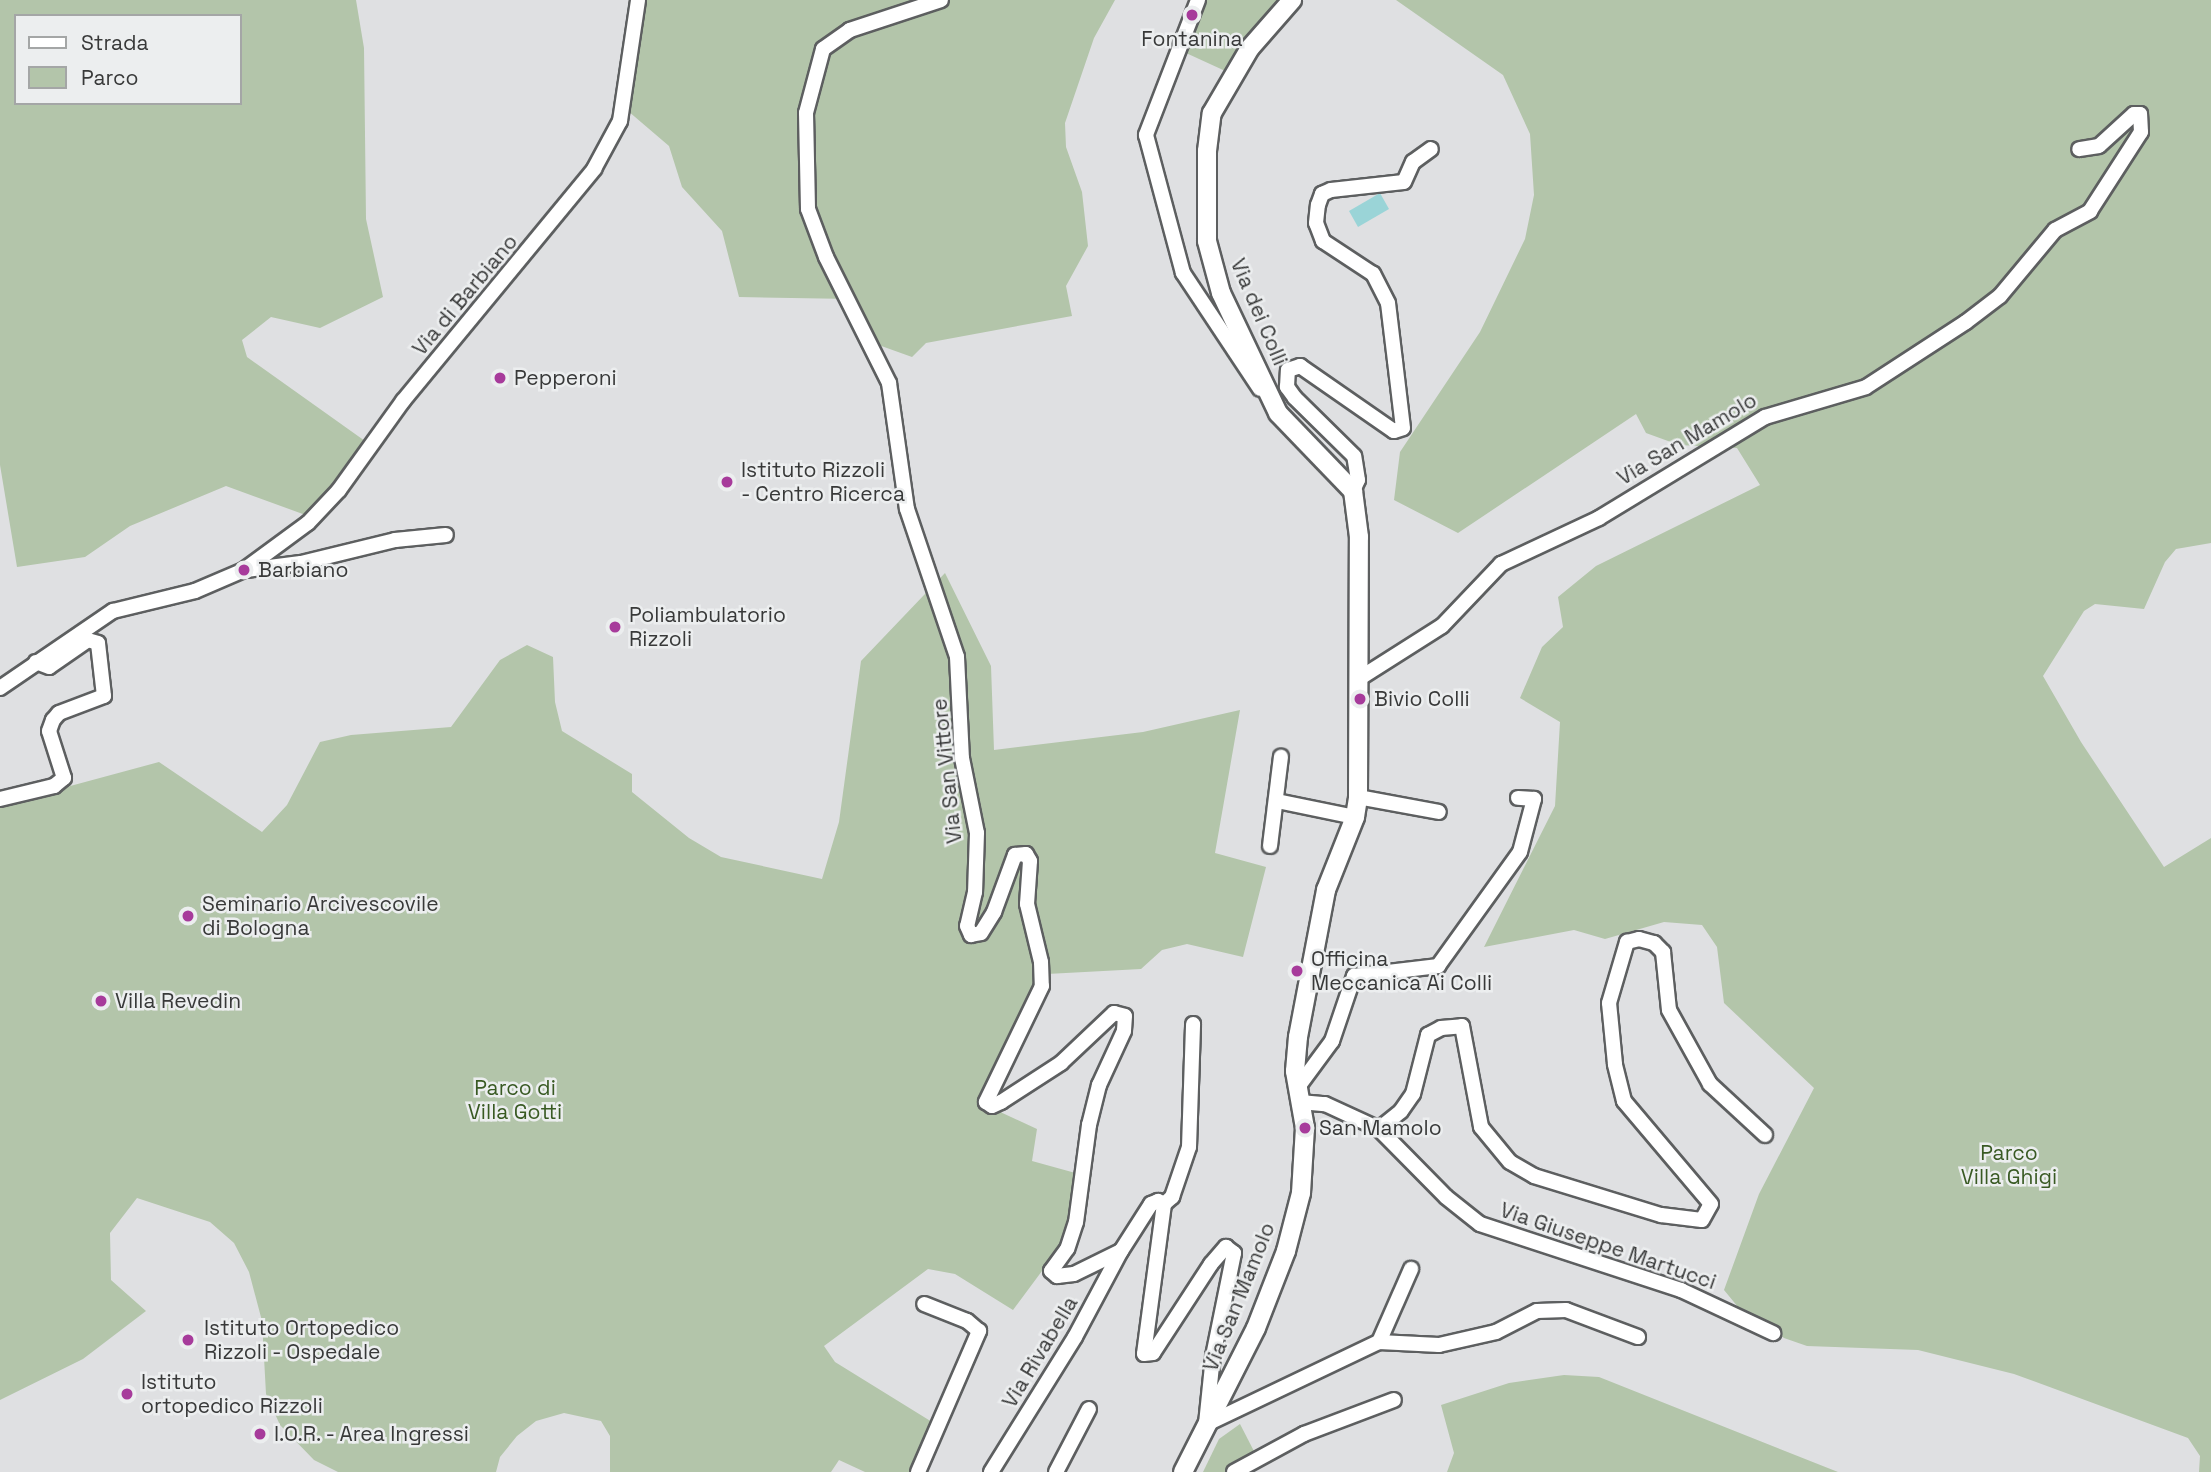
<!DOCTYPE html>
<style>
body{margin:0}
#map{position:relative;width:2211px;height:1472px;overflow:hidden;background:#dfe0e2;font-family:"Space Grotesk",sans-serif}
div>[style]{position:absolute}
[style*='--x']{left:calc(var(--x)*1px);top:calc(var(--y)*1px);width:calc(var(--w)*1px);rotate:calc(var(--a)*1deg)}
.green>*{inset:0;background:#b3c5aa}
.water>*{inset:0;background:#9ad4d7}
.roads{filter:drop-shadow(2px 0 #5d5f60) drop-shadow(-2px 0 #5d5f60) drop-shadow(0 2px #5d5f60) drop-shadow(0 -2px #5d5f60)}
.minor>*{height:14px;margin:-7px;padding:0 7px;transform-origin:7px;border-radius:7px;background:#fff}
.major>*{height:18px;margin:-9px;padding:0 9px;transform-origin:9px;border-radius:9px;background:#fff}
.dots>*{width:19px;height:19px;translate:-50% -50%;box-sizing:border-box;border:4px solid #eceeef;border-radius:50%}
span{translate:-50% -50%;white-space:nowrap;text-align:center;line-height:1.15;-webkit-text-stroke:5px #eceeef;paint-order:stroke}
.poi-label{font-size:21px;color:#383939}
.left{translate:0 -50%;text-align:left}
.street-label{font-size:21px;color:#383939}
.park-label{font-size:21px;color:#395a23}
.legend{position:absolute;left:14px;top:14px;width:228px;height:91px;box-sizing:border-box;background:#eceeef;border:2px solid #a4a6a6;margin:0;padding:9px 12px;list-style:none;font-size:21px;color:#383939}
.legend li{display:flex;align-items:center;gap:14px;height:35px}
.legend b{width:35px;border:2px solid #a4a6a6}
</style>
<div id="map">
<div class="green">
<i style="clip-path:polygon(evenodd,0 0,356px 0,364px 48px,366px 219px,383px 297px,320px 328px,271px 317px,242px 340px,247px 357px,372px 446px,311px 517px,226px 486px,130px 526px,85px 557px,17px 567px,0 465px,0 0,16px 16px,240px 16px,240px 103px,16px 103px,16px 16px)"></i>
<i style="clip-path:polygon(636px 0,1115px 0,1094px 38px,1065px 123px,1066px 147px,1082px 192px,1088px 246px,1066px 286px,1072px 316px,926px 343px,912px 357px,873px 343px,851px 299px,739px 297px,722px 231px,682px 187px,669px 146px,621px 105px)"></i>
<i style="clip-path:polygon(1207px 0,1297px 0,1234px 75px,1186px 53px)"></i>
<i style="clip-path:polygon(1396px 0,2211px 0,2211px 543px,2176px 549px,2165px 562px,2144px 609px,2095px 604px,2084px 611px,2043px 676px,2081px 742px,2164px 867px,2211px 838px,2211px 1472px,2199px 1472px,2200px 1456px,2188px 1438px,2014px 1374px,1918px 1350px,1807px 1346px,1784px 1338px,1738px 1307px,1724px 1290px,1759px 1194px,1814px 1088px,1724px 1003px,1717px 947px,1702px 925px,1664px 922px,1605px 939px,1574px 930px,1484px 947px,1555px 806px,1560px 722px,1520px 698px,1542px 647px,1563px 627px,1558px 597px,1596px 566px,1760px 485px,1737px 448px,1679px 445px,1646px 433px,1636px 414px,1458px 533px,1394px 500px,1400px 452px,1480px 332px,1525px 239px,1534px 195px,1530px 134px,1503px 75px)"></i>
<i style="clip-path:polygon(945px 573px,991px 666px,994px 750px,1143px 732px,1240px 710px,1215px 853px,1266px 867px,1243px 957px,1187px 944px,1162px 950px,1141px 969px,1047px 974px,983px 1104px,1037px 1129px,1032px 1161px,1079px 1174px,1065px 1240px,1013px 1310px,955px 1274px,928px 1269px,824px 1346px,835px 1362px,945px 1430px,923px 1472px,865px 1472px,839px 1460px,831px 1472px,610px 1472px,610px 1436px,601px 1421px,564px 1413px,536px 1421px,517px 1436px,500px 1457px,496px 1472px,338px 1472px,314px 1460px,280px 1425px,266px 1394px,262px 1321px,249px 1272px,234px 1243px,210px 1222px,137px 1198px,110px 1233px,111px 1280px,146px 1311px,83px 1359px,0 1400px,0 805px,159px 762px,262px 832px,287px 805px,320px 742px,351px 735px,451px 727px,500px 660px,527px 645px,553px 657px,555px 702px,562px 731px,632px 774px,632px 792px,689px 838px,721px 857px,822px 879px,839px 822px,861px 661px)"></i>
<i style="clip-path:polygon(1564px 1375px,1599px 1377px,1838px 1472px,1447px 1472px,1454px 1453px,1441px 1405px,1509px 1383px)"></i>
<i style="clip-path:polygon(1240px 1424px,1258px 1459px,1234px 1472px,1203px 1472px,1219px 1439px)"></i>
</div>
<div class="water">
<i style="clip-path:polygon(1380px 193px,1389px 209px,1358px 227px,1349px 211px)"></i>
</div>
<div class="roads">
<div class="minor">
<i style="--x:941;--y:0;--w:96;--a:161.8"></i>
<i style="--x:850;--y:30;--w:33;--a:145"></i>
<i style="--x:823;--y:49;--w:66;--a:104.9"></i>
<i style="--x:806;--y:113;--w:96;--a:88.8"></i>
<i style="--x:808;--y:209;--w:51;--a:69.4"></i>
<i style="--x:826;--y:257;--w:141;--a:63.4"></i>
<i style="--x:889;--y:383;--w:127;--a:81.9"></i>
<i style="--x:907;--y:509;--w:156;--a:71.3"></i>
<i style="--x:957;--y:657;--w:101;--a:87.2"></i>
<i style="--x:962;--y:758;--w:76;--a:78.7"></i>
<i style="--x:977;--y:833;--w:59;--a:91.9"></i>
<i style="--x:975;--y:892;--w:35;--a:103"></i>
<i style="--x:967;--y:926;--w:10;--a:66"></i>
<i style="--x:971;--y:935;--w:10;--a:-11"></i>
<i style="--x:981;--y:933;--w:25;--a:-58"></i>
<i style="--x:994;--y:912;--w:61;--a:-69.8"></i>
<i style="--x:1015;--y:855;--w:11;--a:-5"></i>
<i style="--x:1026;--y:854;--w:8;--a:60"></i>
<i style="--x:1030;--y:861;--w:43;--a:94"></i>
<i style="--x:1027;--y:904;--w:60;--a:76.4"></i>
<i style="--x:1041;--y:962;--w:24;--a:88"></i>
<i style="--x:1042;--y:986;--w:129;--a:115.8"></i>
<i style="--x:986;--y:1102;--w:7;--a:34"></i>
<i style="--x:992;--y:1106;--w:10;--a:-24"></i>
<i style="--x:1001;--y:1102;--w:72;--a:-33"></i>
<i style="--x:1061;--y:1063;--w:73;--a:-43.3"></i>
<i style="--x:1114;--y:1013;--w:11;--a:15"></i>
<i style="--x:1125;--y:1016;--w:15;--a:94"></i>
<i style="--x:1124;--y:1031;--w:60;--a:114.8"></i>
<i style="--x:1099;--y:1085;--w:41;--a:104"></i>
<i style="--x:1089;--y:1125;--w:98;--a:97.6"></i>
<i style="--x:1076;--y:1222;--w:28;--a:108"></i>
<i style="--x:1067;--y:1249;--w:27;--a:126"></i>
<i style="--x:1051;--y:1271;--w:8;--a:40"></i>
<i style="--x:1057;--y:1276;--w:17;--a:-7"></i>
<i style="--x:1074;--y:1274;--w:52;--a:-26.1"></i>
<i style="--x:1198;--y:0;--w:145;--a:111.1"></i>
<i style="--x:1146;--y:135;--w:143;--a:75"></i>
<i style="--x:1183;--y:273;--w:139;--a:56.4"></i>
<i style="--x:1353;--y:491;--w:12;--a:-66"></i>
<i style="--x:1358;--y:480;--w:24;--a:-99"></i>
<i style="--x:1354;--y:456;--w:83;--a:-135.5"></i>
<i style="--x:1295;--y:398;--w:14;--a:-126"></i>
<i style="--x:1287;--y:387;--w:17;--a:-87"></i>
<i style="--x:1288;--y:370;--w:13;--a:-18"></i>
<i style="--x:1300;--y:366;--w:114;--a:34.7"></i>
<i style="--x:1394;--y:431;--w:9;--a:-18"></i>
<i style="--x:1403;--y:428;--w:67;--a:-96.8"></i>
<i style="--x:1395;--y:361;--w:58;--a:-96.9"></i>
<i style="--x:1388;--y:303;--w:33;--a:-117"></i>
<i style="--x:1373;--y:274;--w:60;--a:-146.6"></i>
<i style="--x:1323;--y:241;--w:19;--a:-111"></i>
<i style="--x:1316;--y:223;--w:18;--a:-84"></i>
<i style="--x:1318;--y:205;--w:12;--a:-70"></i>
<i style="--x:1322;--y:194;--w:10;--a:-24"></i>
<i style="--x:1331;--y:190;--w:73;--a:-6.3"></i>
<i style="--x:1404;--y:182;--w:22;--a:-66"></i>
<i style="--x:1413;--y:162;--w:22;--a:-36"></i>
<i style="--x:246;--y:570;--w:55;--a:-7.3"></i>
<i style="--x:301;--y:563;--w:97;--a:-13.7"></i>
<i style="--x:395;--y:540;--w:51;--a:-5.6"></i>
<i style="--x:1360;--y:678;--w:97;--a:-32.4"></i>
<i style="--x:1442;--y:626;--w:86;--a:-46.4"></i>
<i style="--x:1501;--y:564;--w:108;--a:-25.1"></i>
<i style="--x:1599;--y:518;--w:194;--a:-31.3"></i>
<i style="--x:1765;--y:417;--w:105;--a:-16.5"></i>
<i style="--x:1866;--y:387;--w:119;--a:-33"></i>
<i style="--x:1966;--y:322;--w:43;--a:-37.4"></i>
<i style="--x:2000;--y:296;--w:86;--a:-50.2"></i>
<i style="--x:2055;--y:230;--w:40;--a:-28"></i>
<i style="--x:2090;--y:211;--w:94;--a:-57.2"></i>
<i style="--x:2141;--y:132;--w:18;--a:-93"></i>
<i style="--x:2140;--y:114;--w:6;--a:180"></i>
<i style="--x:2134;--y:114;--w:47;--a:137.6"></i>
<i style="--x:2099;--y:146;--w:20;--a:171"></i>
<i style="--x:0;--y:688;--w:137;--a:-34.3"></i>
<i style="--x:113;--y:611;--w:84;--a:-13.7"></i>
<i style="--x:195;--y:591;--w:53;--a:-23.2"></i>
<i style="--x:244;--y:570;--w:79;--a:-36.3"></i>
<i style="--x:308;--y:523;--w:45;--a:-46.8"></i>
<i style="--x:339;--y:490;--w:110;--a:-54.3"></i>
<i style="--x:403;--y:401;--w:301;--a:-50.5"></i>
<i style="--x:594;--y:169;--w:55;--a:-61.6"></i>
<i style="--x:620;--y:121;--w:122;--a:-81.5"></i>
<i style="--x:1358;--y:797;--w:82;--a:10.5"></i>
<i style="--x:0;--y:799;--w:56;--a:-13.5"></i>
<i style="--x:54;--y:786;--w:13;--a:-39"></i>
<i style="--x:64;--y:778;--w:49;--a:-107.7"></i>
<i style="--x:49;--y:731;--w:12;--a:-70"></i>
<i style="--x:53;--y:720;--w:9;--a:-49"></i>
<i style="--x:59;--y:713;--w:48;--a:-20.7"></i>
<i style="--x:104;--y:696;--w:53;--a:-96.5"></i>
<i style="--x:98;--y:643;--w:10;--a:-163"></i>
<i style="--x:88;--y:640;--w:47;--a:145.3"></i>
<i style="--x:49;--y:667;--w:14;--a:-159"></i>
<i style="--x:1277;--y:801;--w:80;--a:11.6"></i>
<i style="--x:1270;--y:846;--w:90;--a:-83"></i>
<i style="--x:1298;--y:1087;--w:57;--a:-53.5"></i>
<i style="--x:1332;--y:1041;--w:69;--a:-71.3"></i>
<i style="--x:1354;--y:976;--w:85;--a:-6.8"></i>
<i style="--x:1438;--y:966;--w:140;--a:-54.3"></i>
<i style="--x:1520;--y:852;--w:55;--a:-75.2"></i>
<i style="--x:1534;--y:799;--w:16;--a:-176"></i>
<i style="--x:1300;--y:1102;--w:25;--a:5"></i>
<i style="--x:1325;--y:1104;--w:60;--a:24.8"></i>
<i style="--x:1379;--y:1129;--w:95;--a:45.4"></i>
<i style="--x:1446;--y:1197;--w:43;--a:38.5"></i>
<i style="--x:1480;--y:1224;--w:212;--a:18.2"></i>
<i style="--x:1681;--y:1290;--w:102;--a:25.1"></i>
<i style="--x:1379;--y:1129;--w:28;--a:-39"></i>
<i style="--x:1401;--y:1111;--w:21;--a:-55"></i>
<i style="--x:1413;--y:1094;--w:61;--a:-75.7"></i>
<i style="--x:1428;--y:1035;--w:15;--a:-28"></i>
<i style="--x:1441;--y:1028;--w:21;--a:-5"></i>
<i style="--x:1462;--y:1026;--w:103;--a:79.3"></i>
<i style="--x:1481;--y:1127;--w:45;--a:50.4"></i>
<i style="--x:1510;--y:1162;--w:28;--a:30"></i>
<i style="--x:1534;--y:1176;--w:133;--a:17.1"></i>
<i style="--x:1661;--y:1215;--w:41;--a:7"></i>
<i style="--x:1702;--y:1220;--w:18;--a:-61"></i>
<i style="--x:1711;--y:1204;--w:135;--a:-130.2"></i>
<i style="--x:1624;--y:1101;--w:38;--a:-104"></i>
<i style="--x:1615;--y:1064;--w:61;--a:-95.6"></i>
<i style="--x:1609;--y:1003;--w:64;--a:-73.6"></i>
<i style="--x:1627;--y:942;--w:12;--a:-14"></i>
<i style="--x:1639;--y:939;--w:16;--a:15"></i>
<i style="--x:1654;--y:943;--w:13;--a:45"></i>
<i style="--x:1663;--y:952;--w:58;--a:84.1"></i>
<i style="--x:1669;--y:1010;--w:85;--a:61"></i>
<i style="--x:1710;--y:1084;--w:75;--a:42.8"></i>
<i style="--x:1164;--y:1204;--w:11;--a:-41"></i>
<i style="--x:1172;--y:1197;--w:53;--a:-71.2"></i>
<i style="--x:1189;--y:1147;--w:123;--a:-88.1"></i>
<i style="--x:1379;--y:1342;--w:80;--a:-66.3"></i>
<i style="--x:1211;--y:1422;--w:186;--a:-25.5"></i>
<i style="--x:1379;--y:1342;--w:60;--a:2.9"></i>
<i style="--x:1439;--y:1345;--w:58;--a:-12.8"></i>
<i style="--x:1496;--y:1332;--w:46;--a:-27.1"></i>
<i style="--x:1537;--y:1311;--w:29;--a:-2"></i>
<i style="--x:1566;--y:1310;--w:77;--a:20.6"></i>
<i style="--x:918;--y:1472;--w:154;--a:-66.6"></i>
<i style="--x:979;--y:1331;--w:16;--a:-140"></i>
<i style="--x:967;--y:1321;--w:46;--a:-158.4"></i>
<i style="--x:991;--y:1472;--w:159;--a:-58.1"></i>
<i style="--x:1075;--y:1337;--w:98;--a:-61.9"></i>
<i style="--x:1121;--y:1251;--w:56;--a:-57.4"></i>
<i style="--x:1151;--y:1204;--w:8;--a:-23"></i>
<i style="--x:1158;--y:1201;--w:7;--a:27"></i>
<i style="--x:1164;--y:1204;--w:151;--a:97.6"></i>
<i style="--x:1144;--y:1354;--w:9;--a:-6"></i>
<i style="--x:1153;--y:1353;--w:106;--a:-56.9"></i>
<i style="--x:1211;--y:1264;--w:23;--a:-49"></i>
<i style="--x:1226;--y:1247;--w:10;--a:37"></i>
<i style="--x:1234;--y:1253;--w:105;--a:101.5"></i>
<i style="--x:1213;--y:1356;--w:68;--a:95.9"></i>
<i style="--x:1056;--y:1472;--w:71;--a:-62.4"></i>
<i style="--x:1234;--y:1472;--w:80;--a:-28.5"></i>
<i style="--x:1304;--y:1434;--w:96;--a:-20.7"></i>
</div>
<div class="major">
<i style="--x:1183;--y:1472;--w:161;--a:-63.1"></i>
<i style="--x:1256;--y:1328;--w:83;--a:-68.7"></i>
<i style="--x:1286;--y:1251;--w:60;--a:-75.5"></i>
<i style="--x:1301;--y:1193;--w:65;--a:-86.5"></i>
<i style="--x:1305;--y:1128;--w:58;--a:-100"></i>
<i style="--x:1295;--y:1071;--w:34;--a:-85"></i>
<i style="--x:1298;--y:1037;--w:150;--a:-79.2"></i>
<i style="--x:1326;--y:890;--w:79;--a:-68.3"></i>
<i style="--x:1355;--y:817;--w:20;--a:-81"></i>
<i style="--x:1358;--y:797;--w:260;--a:-89.8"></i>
<i style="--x:1359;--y:537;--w:46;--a:-97.4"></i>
<i style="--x:1353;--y:491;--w:108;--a:-133.9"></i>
<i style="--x:1278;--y:413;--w:133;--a:-115.4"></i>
<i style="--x:1221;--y:293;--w:54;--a:-105.1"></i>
<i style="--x:1207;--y:241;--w:90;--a:-90"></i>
<i style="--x:1207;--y:151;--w:38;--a:-83"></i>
<i style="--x:1212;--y:113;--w:75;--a:-59.7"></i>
<i style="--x:1250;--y:48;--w:64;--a:-48.8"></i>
</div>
</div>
<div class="dots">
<i style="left:1192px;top:15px;background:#a73b9b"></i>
<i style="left:500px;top:378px;background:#a73b9b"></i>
<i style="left:727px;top:482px;background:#a73b9b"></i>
<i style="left:244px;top:570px;background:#a73b9b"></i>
<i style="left:615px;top:627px;background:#a73b9b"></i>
<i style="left:1360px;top:699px;background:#a73b9b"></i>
<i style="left:188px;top:916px;background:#a73b9b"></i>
<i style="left:1297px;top:971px;background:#a73b9b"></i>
<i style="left:101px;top:1001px;background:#a73b9b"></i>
<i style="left:1305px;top:1128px;background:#a73b9b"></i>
<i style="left:188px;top:1340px;background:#a73b9b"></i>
<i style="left:127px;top:1394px;background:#a73b9b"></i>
<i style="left:260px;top:1434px;background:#a73b9b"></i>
</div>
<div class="poi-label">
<span style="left:1192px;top:39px">Fontanina</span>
<span class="left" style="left:514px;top:378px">Pepperoni</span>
<span class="left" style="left:741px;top:482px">Istituto Rizzoli<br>- Centro Ricerca</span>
<span class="left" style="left:258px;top:570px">Barbiano</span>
<span class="left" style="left:629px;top:627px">Poliambulatorio<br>Rizzoli</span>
<span class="left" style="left:1374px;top:699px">Bivio Colli</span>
<span class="left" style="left:202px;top:916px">Seminario Arcivescovile<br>di Bologna</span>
<span class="left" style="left:1311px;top:971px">Officina<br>Meccanica Ai Colli</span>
<span class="left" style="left:115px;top:1001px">Villa Revedin</span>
<span class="left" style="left:1319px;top:1128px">San Mamolo</span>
<span class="left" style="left:204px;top:1340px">Istituto Ortopedico<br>Rizzoli - Ospedale</span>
<span class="left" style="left:141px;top:1394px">Istituto<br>ortopedico Rizzoli</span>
<span class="left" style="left:274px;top:1434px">I.O.R. - Area Ingressi</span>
</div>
<div class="street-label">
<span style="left:465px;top:295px;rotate:-50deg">Via di Barbiano</span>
<span style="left:1259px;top:312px;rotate:67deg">Via dei Colli</span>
<span style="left:1687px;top:439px;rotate:-31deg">Via San Mamolo</span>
<span style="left:947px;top:771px;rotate:-96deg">Via San Vittore</span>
<span style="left:1608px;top:1246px;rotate:19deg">Via Giuseppe Martucci</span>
<span style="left:1239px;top:1297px;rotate:-68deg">Via San Mamolo</span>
<span style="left:1040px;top:1352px;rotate:-59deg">Via Rivabella</span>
</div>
<div class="park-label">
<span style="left:515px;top:1100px">Parco di<br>Villa Gotti</span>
<span style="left:2009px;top:1165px">Parco<br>Villa Ghigi</span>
</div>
<ul class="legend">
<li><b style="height:9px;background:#fff"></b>Strada</li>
<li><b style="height:19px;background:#b3c5aa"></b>Parco</li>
</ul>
</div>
